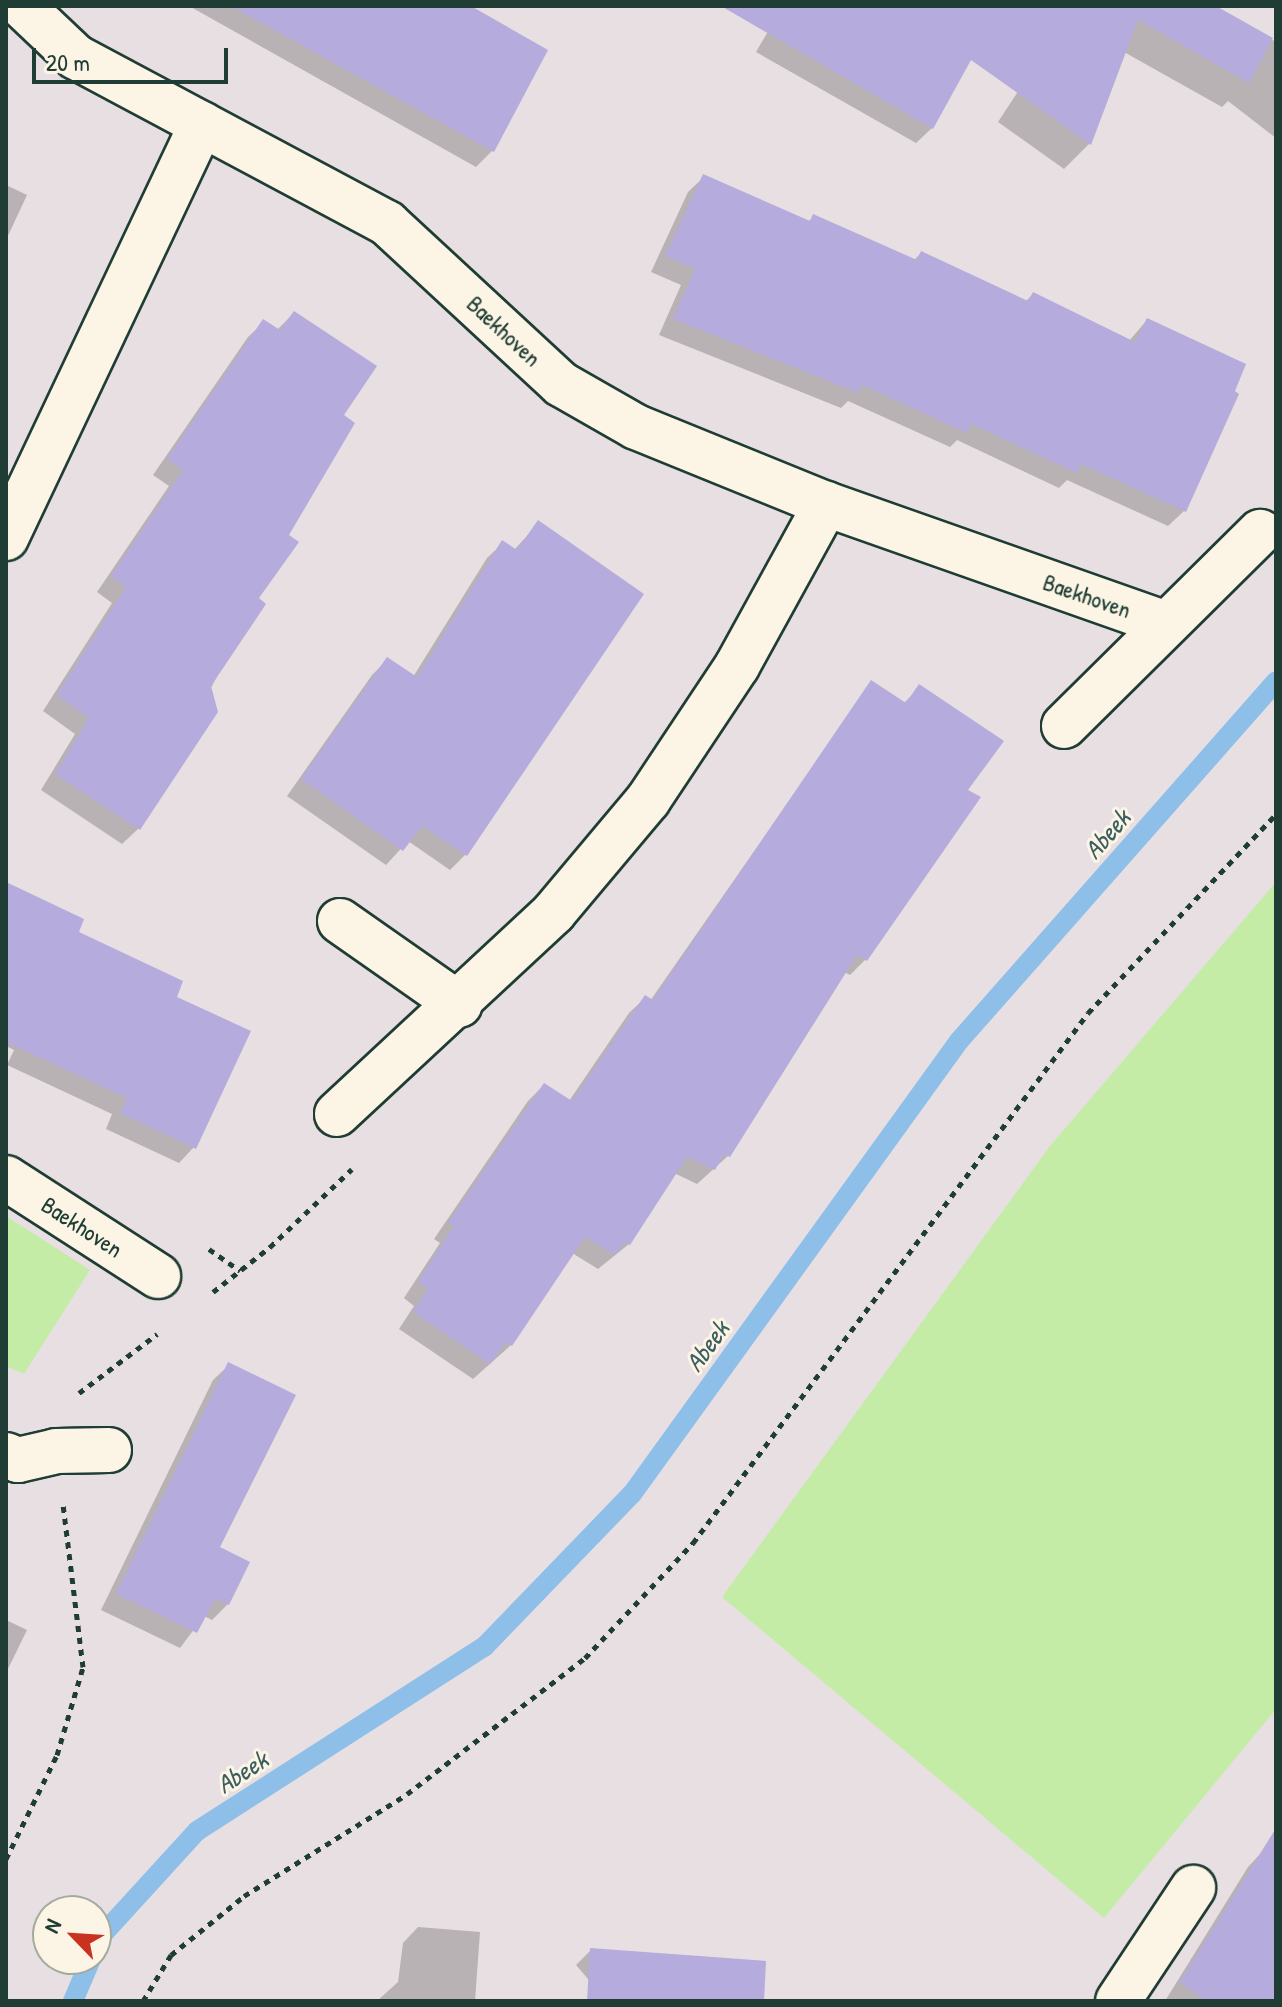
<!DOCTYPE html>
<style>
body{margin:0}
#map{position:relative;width:1282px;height:2007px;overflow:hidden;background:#e7dfe2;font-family:"Patrick Hand",sans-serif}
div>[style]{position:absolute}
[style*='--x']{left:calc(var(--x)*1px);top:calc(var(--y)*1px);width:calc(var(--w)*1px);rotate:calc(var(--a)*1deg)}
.green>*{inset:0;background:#c4eca7}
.shadow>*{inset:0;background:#0003}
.stream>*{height:20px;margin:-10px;padding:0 10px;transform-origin:10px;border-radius:10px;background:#8ebfe9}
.building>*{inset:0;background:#b5abdc}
.path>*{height:5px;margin-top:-2.5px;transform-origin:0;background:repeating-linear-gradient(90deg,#1f3d34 0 6px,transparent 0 12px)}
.roads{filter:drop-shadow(2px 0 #1f3d34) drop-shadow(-2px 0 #1f3d34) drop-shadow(0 2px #1f3d34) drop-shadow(0 -2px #1f3d34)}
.minor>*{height:44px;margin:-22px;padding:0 22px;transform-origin:22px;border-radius:22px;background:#fcf5e5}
span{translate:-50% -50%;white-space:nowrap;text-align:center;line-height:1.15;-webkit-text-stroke:6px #fcf5e5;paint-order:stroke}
.street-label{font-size:24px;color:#1f3d34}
.water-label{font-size:26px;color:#3b5e61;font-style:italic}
.frame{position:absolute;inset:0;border:8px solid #1f3d34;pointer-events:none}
.north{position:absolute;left:32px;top:1895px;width:80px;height:80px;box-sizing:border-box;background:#fcf5e5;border:2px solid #a4ab9e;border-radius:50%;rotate:295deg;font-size:22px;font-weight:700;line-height:32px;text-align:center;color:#1f3d34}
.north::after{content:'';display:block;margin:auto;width:28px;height:36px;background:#c8321e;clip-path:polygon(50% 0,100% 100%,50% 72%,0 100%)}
.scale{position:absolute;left:32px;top:48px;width:196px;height:36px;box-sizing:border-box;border:4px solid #1f3d34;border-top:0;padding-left:10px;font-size:24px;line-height:28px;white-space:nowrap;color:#1f3d34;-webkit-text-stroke:6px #fcf5e5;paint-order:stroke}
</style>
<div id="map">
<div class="green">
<i style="clip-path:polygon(1276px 882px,1276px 1709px,1104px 1918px,722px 1597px,1050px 1146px)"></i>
<i style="clip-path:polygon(6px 1216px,90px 1270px,24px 1374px,6px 1366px)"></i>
</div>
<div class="shadow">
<i style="clip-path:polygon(189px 6px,467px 6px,546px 51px,492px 151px,476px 167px)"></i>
<i style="clip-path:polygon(783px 6px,905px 6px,932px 128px,916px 143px,756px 52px)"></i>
<i style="clip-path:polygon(1074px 6px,1212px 6px,1276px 42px,1276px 138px,1228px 101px,1222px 107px,1124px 52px,1089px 144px,1064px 169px,998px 122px)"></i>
<i style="clip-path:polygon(704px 177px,807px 223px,814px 216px,914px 260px,921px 253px,1025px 302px,1033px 294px,1129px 341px,1147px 320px,1184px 511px,1168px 526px,1067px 480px,1059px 488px,957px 440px,950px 447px,848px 401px,841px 408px,659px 335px,681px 285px,651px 272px,688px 192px)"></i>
<i style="clip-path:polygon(6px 185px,27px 195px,6px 240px)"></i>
<i style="clip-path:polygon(294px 313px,341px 415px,257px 599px,138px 829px,122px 844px,41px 790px,75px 734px,43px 711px,112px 603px,97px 592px,169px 486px,153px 475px,248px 337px,264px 322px,277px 330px)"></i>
<i style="clip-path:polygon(539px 523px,466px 854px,450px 870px,408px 841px,386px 865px,287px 796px,372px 675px,387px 660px,413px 677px,487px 558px,503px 543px,514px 550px)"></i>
<i style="clip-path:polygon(871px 683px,903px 704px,920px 687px,966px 791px,866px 959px,850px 975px,844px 972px,729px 1155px,697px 1184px,674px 1173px,629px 1244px,598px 1269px,572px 1253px,511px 1345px,473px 1379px,399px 1329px,414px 1306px,404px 1298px,440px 1243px,434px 1239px,528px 1101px,544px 1085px,569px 1101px,629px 1013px,645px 998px,650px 1001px)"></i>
<i style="clip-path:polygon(6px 884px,77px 933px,194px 1147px,179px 1163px,106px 1129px,112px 1114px,7px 1065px,14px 1050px,6px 1046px)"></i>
<i style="clip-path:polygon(229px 1365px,218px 1548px,228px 1604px,212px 1620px,204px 1616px,180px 1648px,101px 1610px,213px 1380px)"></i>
<i style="clip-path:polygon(6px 1620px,27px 1630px,6px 1673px)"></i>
<i style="clip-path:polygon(1262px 1852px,1276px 1861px,1276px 2001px,1165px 2001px,1248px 1867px)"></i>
<i style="clip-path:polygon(418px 1927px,480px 1932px,475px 2001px,377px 2001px,398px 1982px,403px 1943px)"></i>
<i style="clip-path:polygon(591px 1950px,678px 2001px,607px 2001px,576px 1965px)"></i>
</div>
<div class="stream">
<i style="--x:96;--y:1949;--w:15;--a:-67"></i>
<i style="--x:102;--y:1935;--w:141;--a:-47.6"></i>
<i style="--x:197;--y:1831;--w:341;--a:-32.7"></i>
<i style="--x:484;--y:1647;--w:213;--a:-46"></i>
<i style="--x:632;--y:1494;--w:559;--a:-54.18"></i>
<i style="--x:959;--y:1041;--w:479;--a:-48.6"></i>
<i style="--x:73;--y:2001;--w:46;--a:-66.8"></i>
</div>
<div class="building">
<i style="clip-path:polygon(231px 6px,471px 6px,548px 50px,494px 152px)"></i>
<i style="clip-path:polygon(721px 6px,1216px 6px,1273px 38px,1249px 83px,1138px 20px,1091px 145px,971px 60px,933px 129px)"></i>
<i style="clip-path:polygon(703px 174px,810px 221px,813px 214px,917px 260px,921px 251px,1028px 301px,1033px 292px,1135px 342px,1147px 318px,1246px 364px,1235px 391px,1239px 394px,1186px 512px,1081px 464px,1077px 473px,971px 424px,967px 433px,862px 385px,858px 393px,673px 319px,695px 269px,665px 256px)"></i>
<i style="clip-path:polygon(294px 311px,377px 366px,344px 415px,355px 423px,289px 535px,299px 542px,259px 598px,266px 604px,211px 686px,218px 712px,140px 830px,55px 774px,89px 718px,57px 695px,126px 587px,111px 576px,183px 470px,167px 459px,263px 319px,280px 330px)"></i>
<i style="clip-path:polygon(538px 520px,644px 594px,467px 856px,422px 826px,403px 851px,301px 779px,387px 657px,417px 677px,502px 540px,517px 550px)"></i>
<i style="clip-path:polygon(871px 680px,906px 703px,919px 684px,1004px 741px,968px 790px,981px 797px,867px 961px,857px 955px,730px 1157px,724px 1154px,715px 1170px,687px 1157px,630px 1245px,624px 1242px,615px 1255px,585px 1237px,512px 1346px,506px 1342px,490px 1364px,413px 1312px,428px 1289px,418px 1282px,454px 1226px,448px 1223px,544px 1083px,572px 1101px,645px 995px,653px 1000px)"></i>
<i style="clip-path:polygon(6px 882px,84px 919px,79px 932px,183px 981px,177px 997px,251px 1031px,196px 1149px,120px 1113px,127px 1098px,6px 1042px)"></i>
<i style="clip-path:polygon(228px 1362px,296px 1395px,220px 1547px,250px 1562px,229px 1605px,215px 1599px,197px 1633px,116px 1594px)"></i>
<i style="clip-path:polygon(1276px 1828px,1276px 2001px,1206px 2001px,1180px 1982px)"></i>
<i style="clip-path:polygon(590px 1948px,766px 1961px,764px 2001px,587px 2001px)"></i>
</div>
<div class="path">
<i style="--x:209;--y:1249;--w:38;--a:35"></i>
<i style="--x:213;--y:1292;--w:73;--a:-38.3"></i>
<i style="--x:270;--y:1247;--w:113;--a:-43.6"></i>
<i style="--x:79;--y:1393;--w:98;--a:-37.1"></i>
<i style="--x:6;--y:1859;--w:116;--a:-63.9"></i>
<i style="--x:57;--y:1755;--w:92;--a:-73.5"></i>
<i style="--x:83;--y:1667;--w:163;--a:-97"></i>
<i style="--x:143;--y:2001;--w:54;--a:-58.7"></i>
<i style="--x:171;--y:1955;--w:94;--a:-38.9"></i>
<i style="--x:244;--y:1896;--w:192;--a:-32"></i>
<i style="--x:407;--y:1794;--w:224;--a:-37.4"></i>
<i style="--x:585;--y:1658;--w:158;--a:-46.8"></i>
<i style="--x:693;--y:1543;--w:661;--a:-53.3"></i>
<i style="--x:1088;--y:1013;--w:274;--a:-46.6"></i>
</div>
<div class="roads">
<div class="minor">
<i style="--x:22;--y:6;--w:74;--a:43.4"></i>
<i style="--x:76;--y:57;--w:353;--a:28.1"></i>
<i style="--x:387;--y:223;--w:237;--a:42.8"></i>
<i style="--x:561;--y:384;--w:86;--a:29.8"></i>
<i style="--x:636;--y:427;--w:205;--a:22.1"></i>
<i style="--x:826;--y:504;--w:361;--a:19.4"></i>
<i style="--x:6;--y:538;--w:458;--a:-64.7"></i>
<i style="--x:1064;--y:726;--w:276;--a:-44.7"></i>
<i style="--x:340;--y:921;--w:146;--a:35"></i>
<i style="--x:337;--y:1114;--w:296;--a:-42.9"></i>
<i style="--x:554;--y:912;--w:146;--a:-50"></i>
<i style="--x:648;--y:800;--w:161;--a:-56.4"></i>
<i style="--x:737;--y:666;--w:185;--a:-61.2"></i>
<i style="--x:6;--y:1178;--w:181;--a:32.8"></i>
<i style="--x:6;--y:1455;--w:13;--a:23"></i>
<i style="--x:18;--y:1460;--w:39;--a:-13"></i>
<i style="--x:56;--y:1451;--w:53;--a:-1.1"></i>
<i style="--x:1118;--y:2001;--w:136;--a:-56.4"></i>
</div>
</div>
<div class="street-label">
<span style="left:504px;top:331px;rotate:43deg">Baekhoven</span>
<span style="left:1087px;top:596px;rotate:19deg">Baekhoven</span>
<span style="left:82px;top:1227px;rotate:33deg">Baekhoven</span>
</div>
<div class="water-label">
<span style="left:1107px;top:834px;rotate:-49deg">Abeek</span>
<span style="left:707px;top:1346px;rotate:-54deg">Abeek</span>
<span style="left:242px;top:1772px;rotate:-33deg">Abeek</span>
</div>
<div class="frame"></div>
<div class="north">N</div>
<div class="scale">20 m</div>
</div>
